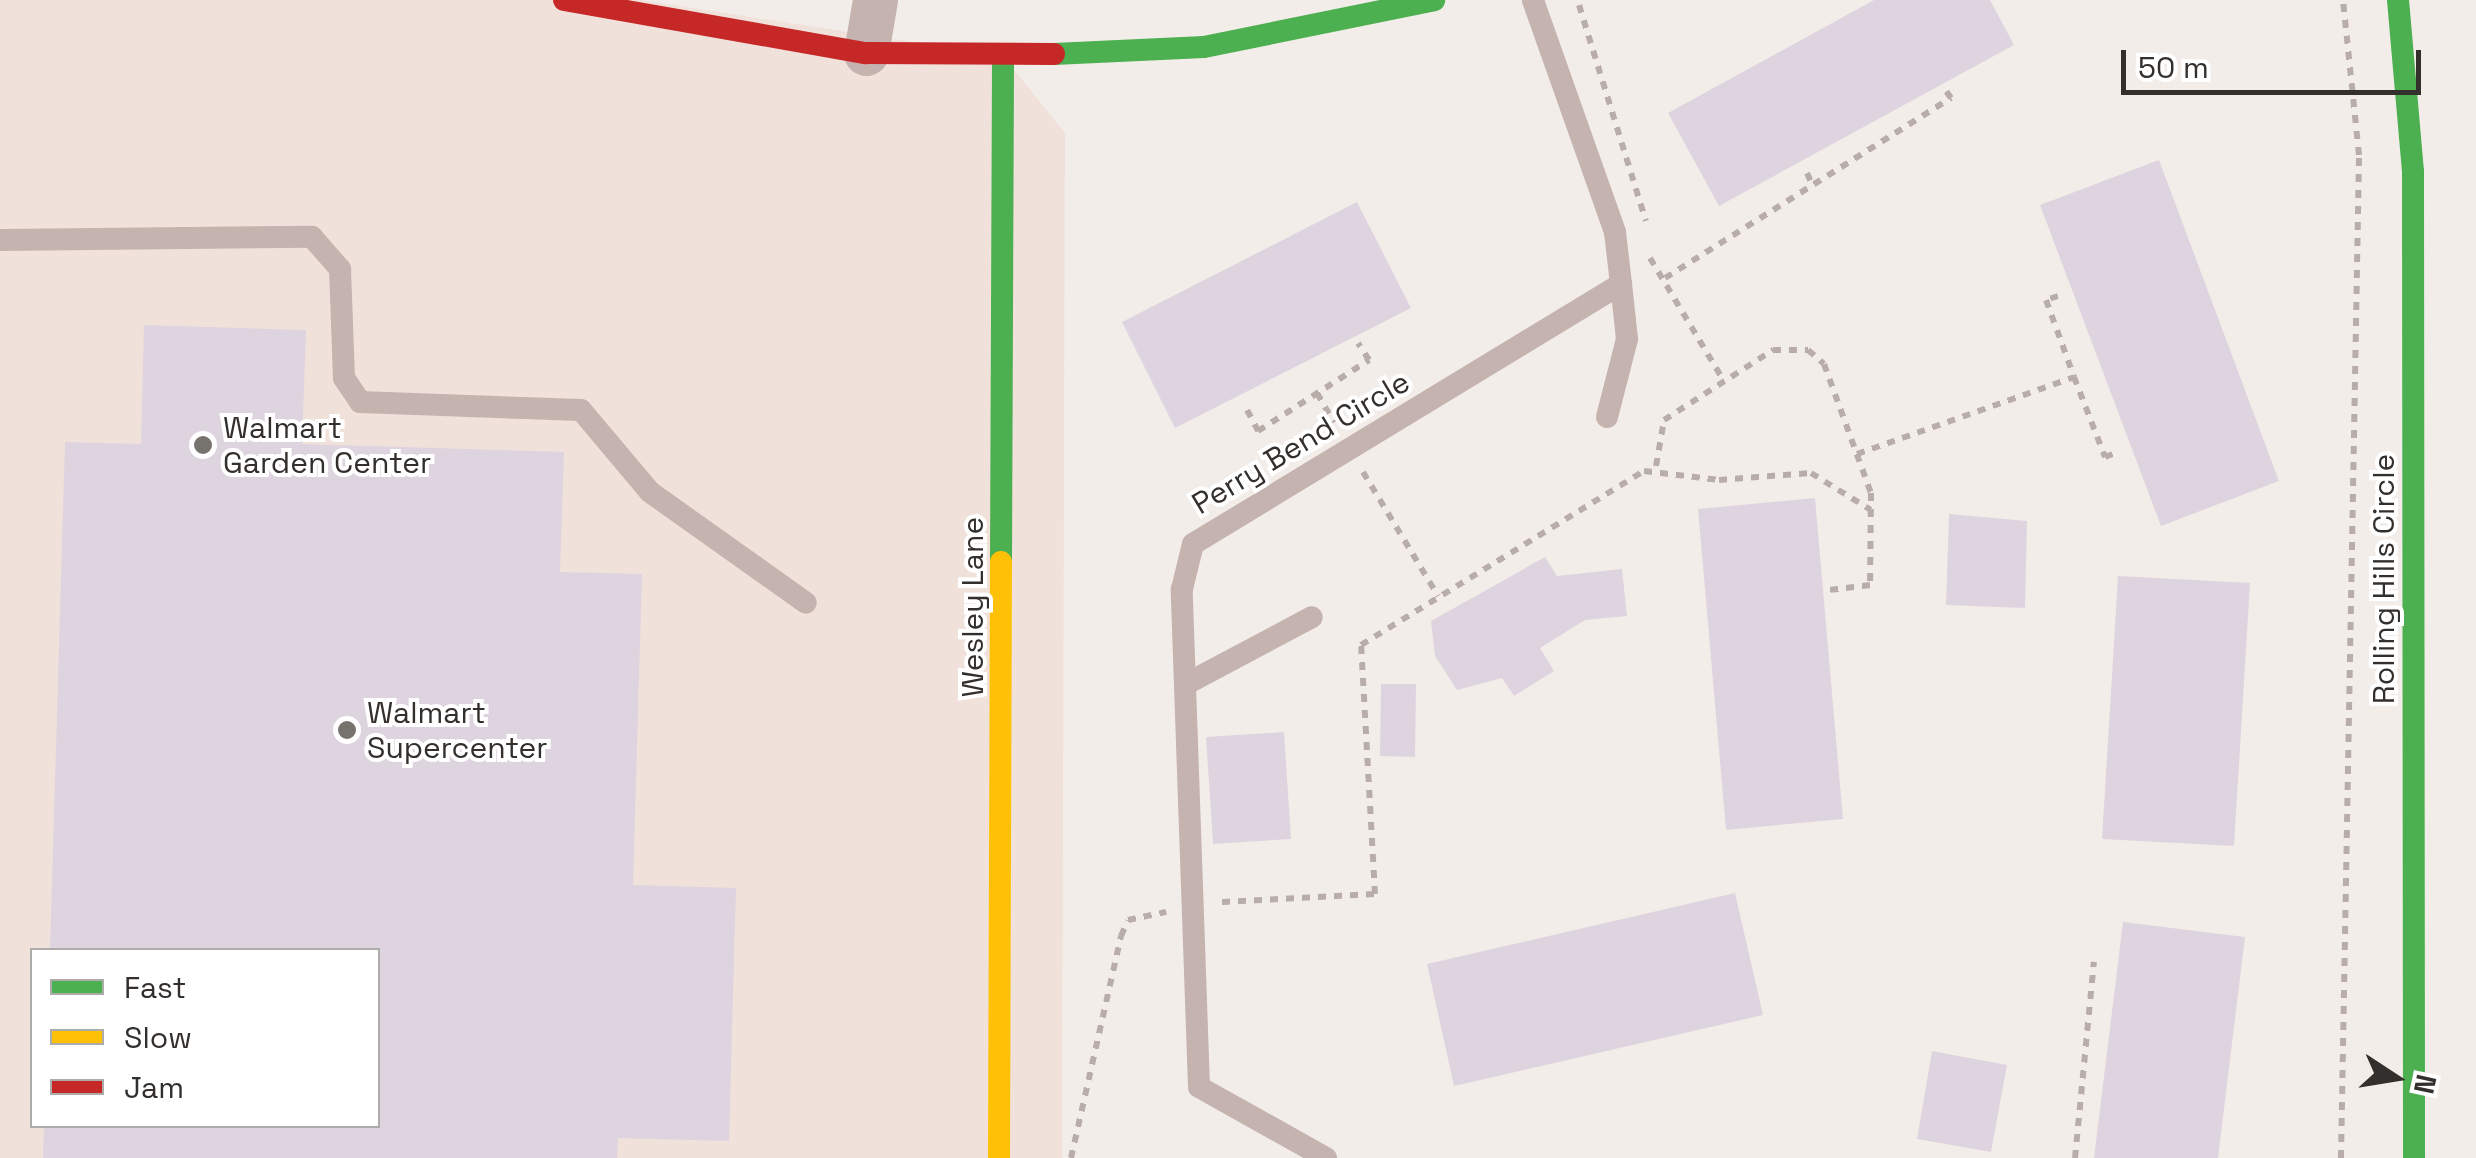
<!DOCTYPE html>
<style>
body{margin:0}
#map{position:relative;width:2476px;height:1158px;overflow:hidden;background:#f3ede9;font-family:"Space Grotesk",sans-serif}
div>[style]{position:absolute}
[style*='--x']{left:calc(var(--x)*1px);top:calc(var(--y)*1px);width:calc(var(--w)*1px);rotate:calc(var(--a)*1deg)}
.commercial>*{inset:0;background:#f1e1db}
.building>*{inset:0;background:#ded4df}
.path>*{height:6px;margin-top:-3px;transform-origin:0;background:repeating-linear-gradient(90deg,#b9adaa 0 8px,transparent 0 16px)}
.lane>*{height:22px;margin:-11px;padding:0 11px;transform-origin:11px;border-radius:11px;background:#c5b3b0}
.street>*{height:45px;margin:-22.5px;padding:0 22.5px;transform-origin:22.5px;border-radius:22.5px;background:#c5b3b0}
.fast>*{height:22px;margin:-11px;padding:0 11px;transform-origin:11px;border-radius:11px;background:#4caf50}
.slow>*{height:22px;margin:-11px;padding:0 11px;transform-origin:11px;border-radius:11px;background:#ffc107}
.jam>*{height:22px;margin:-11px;padding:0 11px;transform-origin:11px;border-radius:11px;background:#c62828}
.dots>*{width:28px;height:28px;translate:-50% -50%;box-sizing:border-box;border:5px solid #fff;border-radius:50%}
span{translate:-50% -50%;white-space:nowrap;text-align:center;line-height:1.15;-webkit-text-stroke:8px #fff;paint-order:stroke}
.poi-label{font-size:30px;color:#332f2c}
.left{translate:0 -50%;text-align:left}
.street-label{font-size:30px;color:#332f2c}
.legend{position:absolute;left:30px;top:948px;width:350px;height:180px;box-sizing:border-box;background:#fff;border:2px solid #adacab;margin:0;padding:12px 18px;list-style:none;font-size:30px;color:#332f2c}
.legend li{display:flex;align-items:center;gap:20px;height:50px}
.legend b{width:50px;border:2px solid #adacab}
.north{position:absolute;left:2346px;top:1028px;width:100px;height:100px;-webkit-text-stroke:8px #fff;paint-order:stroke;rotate:102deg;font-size:28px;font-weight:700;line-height:40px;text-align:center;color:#332f2c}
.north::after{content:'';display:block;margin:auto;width:35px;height:45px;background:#332f2c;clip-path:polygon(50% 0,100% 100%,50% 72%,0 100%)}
.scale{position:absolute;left:2121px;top:50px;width:300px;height:45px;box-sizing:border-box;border:5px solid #332f2c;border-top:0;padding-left:12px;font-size:30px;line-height:35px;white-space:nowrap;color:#332f2c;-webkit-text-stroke:8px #fff;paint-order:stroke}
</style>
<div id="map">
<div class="commercial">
<i style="clip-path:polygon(evenodd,0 0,642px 0,1003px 56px,1065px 133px,1062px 1158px,0 1158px,0 0,32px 950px,378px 950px,378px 1126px,32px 1126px,32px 950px)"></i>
</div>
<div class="building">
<i style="clip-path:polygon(1874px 0,1990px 0,2014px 45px,1719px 206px,1668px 113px)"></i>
<i style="clip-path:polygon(2159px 160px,2279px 481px,2161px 526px,2040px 205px)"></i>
<i style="clip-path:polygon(1357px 202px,1411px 308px,1175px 428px,1122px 322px)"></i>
<i style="clip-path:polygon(144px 325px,306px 330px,302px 444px,564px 452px,560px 572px,642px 574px,633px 885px,736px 888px,729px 1141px,618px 1138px,617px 1158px,43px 1158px,44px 1126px,378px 1126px,378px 950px,50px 950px,65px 442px,141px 444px)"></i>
<i style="clip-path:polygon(1815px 498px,1843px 819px,1726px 830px,1698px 509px)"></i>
<i style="clip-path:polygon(1949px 514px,2027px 521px,2025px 608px,1946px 605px)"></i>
<i style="clip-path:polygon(1545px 557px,1557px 576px,1622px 569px,1627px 616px,1585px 620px,1540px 648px,1554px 671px,1514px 696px,1502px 678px,1457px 690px,1435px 656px,1431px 621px)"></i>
<i style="clip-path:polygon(2118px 576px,2250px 583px,2234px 846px,2102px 839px)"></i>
<i style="clip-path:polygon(1381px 684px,1416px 684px,1415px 757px,1380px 756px)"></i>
<i style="clip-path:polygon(1284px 732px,1291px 839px,1213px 844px,1206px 737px)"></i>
<i style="clip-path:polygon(1735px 893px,1763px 1015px,1454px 1086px,1427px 964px)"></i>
<i style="clip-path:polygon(2123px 922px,2245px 937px,2218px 1158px,2094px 1158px)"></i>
<i style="clip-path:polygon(1932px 1051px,2007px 1065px,1991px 1152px,1917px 1139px)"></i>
</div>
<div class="path">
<i style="--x:1579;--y:5;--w:226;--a:72.8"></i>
<i style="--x:1807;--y:173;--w:12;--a:66"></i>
<i style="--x:1650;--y:258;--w:144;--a:59"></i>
<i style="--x:1665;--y:278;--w:338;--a:-32.2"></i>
<i style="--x:1951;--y:98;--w:12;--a:-125"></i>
<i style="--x:2058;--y:296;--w:13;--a:162"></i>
<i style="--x:2046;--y:300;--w:82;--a:70"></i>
<i style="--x:2074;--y:377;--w:86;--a:68.8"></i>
<i style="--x:2105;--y:457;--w:14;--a:-21"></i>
<i style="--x:1317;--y:393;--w:34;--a:60"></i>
<i style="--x:1247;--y:410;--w:24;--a:62"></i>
<i style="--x:1258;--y:431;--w:132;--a:-32.6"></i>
<i style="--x:1369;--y:360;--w:20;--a:-123"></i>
<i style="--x:1857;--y:454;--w:230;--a:-19.5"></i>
<i style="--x:1656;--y:466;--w:47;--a:-80.1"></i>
<i style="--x:1664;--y:420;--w:130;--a:-32.7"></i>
<i style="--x:1773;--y:350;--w:35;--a:0"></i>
<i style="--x:1808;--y:350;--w:21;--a:41"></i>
<i style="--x:1824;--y:364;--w:137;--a:70"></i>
<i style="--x:1871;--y:493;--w:92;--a:90.6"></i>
<i style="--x:1870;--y:585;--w:41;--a:173"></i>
<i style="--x:1363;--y:472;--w:145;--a:58.8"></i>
<i style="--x:1222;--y:902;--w:153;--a:-3"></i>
<i style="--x:1375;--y:894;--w:249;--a:-93.2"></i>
<i style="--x:1361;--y:645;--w:332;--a:-31.6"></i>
<i style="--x:1644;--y:471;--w:76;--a:6.8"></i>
<i style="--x:1719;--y:480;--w:92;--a:-4.4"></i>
<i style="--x:1811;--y:473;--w:70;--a:31.7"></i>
<i style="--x:1071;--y:1158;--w:228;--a:-77.3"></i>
<i style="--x:1121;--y:936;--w:17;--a:-66"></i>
<i style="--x:1128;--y:920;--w:39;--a:-12"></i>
<i style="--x:2075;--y:1158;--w:197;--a:-84.5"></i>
<i style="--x:2341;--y:1158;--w:1003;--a:-88.97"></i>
<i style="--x:2359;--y:155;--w:156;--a:-95.9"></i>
</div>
<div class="lane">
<i style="--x:0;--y:240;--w:312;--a:-0.6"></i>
<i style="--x:312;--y:237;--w:43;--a:48.8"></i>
<i style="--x:340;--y:269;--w:109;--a:87.9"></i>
<i style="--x:344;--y:378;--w:29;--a:56"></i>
<i style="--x:360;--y:402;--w:221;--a:2.1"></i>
<i style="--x:581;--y:410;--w:107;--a:49.9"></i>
<i style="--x:650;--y:492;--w:191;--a:35.4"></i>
<i style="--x:1607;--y:417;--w:81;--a:-75.6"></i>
<i style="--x:1627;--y:339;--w:55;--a:-96.2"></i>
<i style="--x:1188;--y:683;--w:140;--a:-28"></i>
<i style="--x:1326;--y:1158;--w:145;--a:-150.8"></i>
<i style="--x:1199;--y:1087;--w:498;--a:-92"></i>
<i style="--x:1182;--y:589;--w:46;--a:-76.3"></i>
<i style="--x:1193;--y:544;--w:501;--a:-31.28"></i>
<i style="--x:1621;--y:284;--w:52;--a:-96.6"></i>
<i style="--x:1615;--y:232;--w:246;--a:-109.5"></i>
</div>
<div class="street">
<i style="--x:866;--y:53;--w:54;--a:-80.4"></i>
</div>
<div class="fast">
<i style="--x:2398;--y:0;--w:173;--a:85"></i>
<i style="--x:2413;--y:172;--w:986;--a:89.94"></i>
<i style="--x:1054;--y:54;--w:150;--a:-2.7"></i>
<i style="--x:1204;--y:47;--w:235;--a:-11.5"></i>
<i style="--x:1001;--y:562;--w:506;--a:-89.77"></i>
</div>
<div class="slow">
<i style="--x:999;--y:1158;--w:596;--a:-89.81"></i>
</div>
<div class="jam">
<i style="--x:564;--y:0;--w:307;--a:10"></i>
<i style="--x:866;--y:53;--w:188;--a:0.3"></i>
</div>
<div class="dots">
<i style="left:203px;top:445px;background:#76726e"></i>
<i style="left:347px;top:730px;background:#76726e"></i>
</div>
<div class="poi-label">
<span class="left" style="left:223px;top:445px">Walmart<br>Garden Center</span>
<span class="left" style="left:367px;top:730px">Walmart<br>Supercenter</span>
</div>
<div class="street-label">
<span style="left:1301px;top:443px;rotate:-31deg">Perry Bend Circle</span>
<span style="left:2384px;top:579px;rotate:-90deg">Rolling Hills Circle</span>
<span style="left:973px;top:607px;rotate:-90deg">Wesley Lane</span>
</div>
<ul class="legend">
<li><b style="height:12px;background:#4caf50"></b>Fast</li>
<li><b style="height:12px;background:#ffc107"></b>Slow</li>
<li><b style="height:12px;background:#c62828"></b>Jam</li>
</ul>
<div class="north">N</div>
<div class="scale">50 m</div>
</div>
